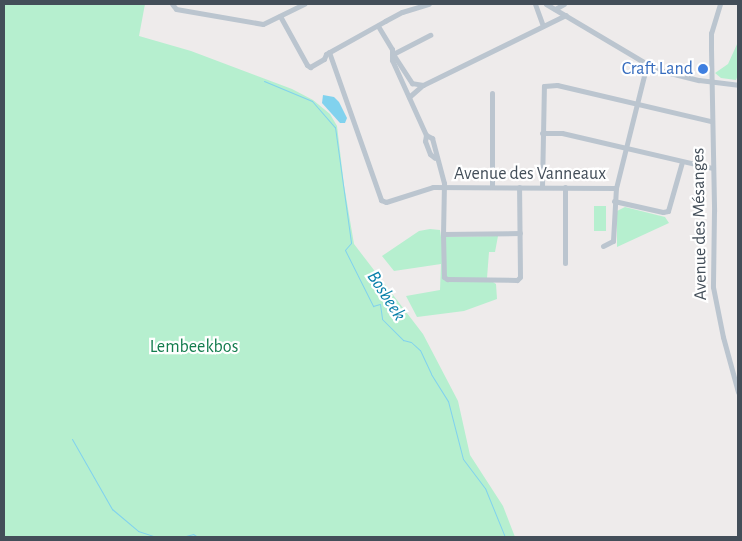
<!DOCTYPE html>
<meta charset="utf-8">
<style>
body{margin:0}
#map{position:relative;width:742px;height:541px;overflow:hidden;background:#eeebeb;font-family:"Alegreya Sans",sans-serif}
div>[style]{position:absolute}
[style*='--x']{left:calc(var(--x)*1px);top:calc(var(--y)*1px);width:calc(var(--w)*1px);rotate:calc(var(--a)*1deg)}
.green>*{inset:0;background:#b6efcf}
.water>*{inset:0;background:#81d2ee}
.stream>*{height:1px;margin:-0.5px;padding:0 0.5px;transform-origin:0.5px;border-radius:0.5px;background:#81d2ee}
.minor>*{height:5px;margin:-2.5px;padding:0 2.5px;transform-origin:2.5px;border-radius:2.5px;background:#bbc5cf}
.dots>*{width:14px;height:14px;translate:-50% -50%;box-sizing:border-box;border:2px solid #fff;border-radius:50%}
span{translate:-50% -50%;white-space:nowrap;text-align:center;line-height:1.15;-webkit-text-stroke:4.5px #fff;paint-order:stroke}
.shop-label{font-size:18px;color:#366cbe}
.right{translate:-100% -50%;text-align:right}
.street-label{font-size:18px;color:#434e59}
.park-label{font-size:18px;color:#137c4d}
.water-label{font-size:19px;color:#077fa9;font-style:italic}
.frame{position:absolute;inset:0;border:5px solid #434e59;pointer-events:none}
</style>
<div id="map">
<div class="green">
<i style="clip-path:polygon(4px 4px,145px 4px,139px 36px,191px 51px,292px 89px,313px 100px,330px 114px,337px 126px,344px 185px,354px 244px,423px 334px,458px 401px,470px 455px,503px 506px,515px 537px,4px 537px)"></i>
<i style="clip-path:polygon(738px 42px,738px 75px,736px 80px,721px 78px,715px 73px,728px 64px)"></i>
<i style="clip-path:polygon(594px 206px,606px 206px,606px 231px,594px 231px)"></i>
<i style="clip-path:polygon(625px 207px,665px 217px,669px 223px,617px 247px,617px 211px)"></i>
<i style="clip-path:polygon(430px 229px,440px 230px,441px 237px,498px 236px,495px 252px,489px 252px,487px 278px,496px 284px,497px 299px,464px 311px,417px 317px,406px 296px,440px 290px,441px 264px,394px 271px,382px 256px,419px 231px)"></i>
</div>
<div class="water">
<i style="clip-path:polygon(323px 95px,334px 97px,339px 102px,347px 118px,345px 123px,340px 123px,322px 103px)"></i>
</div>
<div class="stream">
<i style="--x:264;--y:81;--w:52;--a:22.6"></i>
<i style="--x:312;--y:101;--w:35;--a:49"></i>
<i style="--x:335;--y:127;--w:117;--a:82.1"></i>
<i style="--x:351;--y:243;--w:9;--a:131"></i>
<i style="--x:345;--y:250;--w:63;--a:63.4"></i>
<i style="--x:373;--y:306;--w:7;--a:-16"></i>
<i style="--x:380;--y:304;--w:15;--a:82"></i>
<i style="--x:382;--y:319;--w:30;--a:45"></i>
<i style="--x:403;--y:340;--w:8;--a:14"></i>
<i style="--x:411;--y:342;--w:12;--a:42"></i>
<i style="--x:420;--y:350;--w:26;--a:65"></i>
<i style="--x:431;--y:374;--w:32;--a:58"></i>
<i style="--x:448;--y:401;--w:60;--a:75.5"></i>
<i style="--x:463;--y:459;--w:36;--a:53"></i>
<i style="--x:485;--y:488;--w:53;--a:67.8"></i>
<i style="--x:72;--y:439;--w:81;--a:60.3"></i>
<i style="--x:112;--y:509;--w:34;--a:40"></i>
<i style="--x:138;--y:531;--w:19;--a:18"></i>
<i style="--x:182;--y:537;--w:11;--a:-15"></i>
<i style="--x:193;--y:534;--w:6;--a:31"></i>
</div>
<div class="minor">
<i style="--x:172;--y:4;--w:6;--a:51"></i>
<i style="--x:176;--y:9;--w:88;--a:9.8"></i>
<i style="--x:263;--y:24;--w:46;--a:-26"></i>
<i style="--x:535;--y:4;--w:23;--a:70"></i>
<i style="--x:546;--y:4;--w:117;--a:30.7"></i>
<i style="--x:647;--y:64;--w:21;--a:23"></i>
<i style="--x:666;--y:72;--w:34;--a:14"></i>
<i style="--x:699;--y:80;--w:39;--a:7"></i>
<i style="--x:720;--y:4;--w:30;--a:107"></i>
<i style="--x:711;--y:33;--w:16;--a:90"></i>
<i style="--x:711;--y:49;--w:162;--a:88.9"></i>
<i style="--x:714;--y:211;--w:76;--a:90.8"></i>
<i style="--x:713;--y:287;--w:51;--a:78.7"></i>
<i style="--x:723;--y:337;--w:57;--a:74.7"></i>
<i style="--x:555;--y:9;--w:10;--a:-29"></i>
<i style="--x:280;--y:16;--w:56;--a:61.1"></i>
<i style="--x:307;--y:65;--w:4;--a:34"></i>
<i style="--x:310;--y:67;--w:16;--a:-30"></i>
<i style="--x:324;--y:59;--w:5;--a:-68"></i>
<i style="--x:326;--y:54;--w:68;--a:-29.2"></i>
<i style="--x:385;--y:21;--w:19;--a:-28"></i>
<i style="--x:402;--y:12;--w:28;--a:-17"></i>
<i style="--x:378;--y:26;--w:27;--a:59"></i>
<i style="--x:392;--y:49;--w:11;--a:90"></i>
<i style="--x:392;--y:60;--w:82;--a:65.6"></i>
<i style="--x:426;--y:135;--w:6;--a:99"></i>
<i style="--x:425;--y:141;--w:14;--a:69"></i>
<i style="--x:430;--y:154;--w:6;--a:39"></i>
<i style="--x:329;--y:52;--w:157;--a:70.6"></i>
<i style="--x:381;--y:200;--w:5;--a:22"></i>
<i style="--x:386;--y:202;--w:49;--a:-17.7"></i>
<i style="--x:433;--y:187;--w:183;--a:0.3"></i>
<i style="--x:393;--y:54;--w:42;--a:-27.2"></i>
<i style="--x:393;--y:54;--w:35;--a:57"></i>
<i style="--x:423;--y:85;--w:159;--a:-26.1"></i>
<i style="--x:492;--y:93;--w:94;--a:90"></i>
<i style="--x:409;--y:97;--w:18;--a:-41"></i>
<i style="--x:423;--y:85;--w:11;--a:-170"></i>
<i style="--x:542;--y:133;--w:20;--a:0"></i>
<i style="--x:562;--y:133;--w:155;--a:13.1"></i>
<i style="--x:426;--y:135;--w:7;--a:27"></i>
<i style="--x:432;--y:138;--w:47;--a:75.1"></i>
<i style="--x:444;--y:183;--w:51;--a:91.1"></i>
<i style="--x:443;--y:234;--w:43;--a:88.7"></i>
<i style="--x:444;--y:277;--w:4;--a:34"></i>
<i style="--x:447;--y:279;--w:70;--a:0.8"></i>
<i style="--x:517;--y:280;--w:4;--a:-45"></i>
<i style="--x:520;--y:277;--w:90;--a:-90.6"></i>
<i style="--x:542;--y:187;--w:101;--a:-88.9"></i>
<i style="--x:544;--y:86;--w:13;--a:-4"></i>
<i style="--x:557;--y:85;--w:158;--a:13.2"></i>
<i style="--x:565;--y:187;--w:76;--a:90"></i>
<i style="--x:614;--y:201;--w:50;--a:12.7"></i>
<i style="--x:663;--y:212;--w:5;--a:-11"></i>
<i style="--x:668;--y:211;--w:51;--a:-74.1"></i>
<i style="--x:443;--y:234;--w:77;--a:-0.7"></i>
<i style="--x:603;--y:246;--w:11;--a:-27"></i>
<i style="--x:613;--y:241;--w:53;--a:-86.8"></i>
<i style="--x:616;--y:188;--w:128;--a:-76"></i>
</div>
<div class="dots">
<i style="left:703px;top:69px;background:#3f7fe0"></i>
</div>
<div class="shop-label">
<span class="right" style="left:693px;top:69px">Craft Land</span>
</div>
<div class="street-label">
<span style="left:530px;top:174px">Avenue des Vanneaux</span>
<span style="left:700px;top:224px;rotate:-91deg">Avenue des Mésanges</span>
</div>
<div class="park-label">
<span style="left:194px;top:347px">Lembeekbos</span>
</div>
<div class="water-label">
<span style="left:386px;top:296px;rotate:57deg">Bosbeek</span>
</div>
<div class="frame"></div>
</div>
